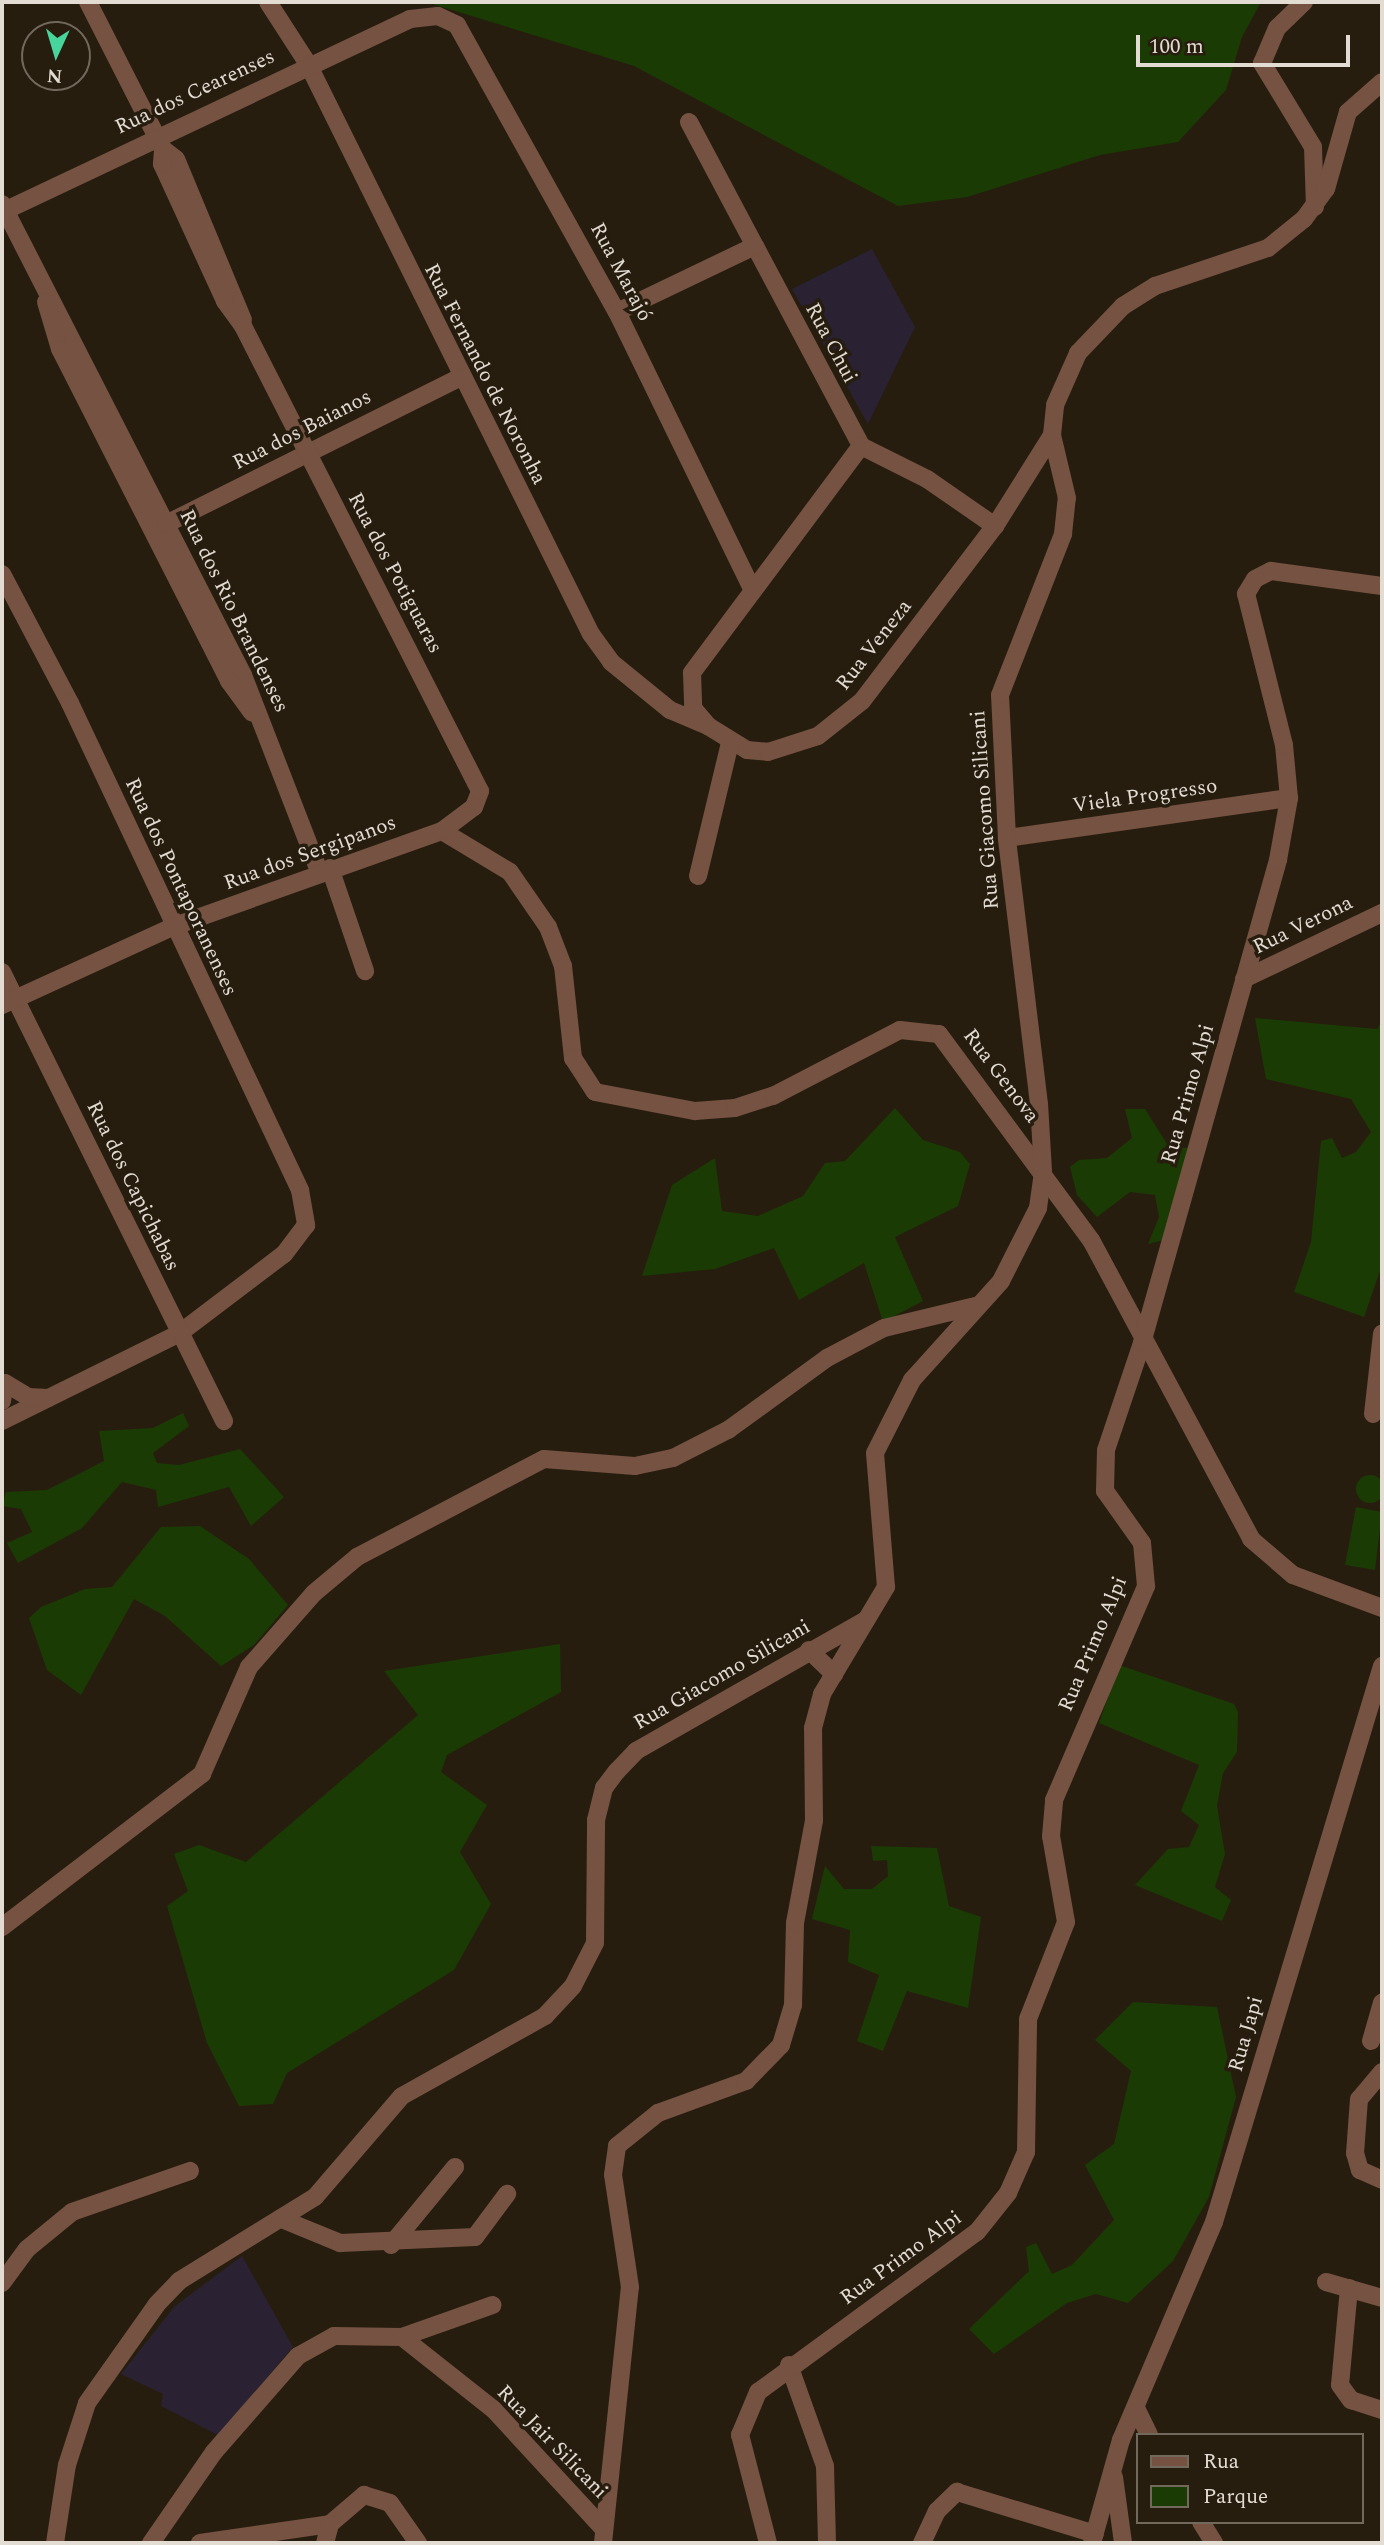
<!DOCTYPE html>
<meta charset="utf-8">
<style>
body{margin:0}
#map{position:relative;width:1384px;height:2545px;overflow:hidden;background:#271d0f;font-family:Spectral,serif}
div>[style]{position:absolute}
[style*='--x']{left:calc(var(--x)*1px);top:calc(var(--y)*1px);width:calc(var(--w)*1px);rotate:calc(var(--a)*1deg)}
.education>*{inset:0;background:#2a2232}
.green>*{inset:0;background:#1b3b04}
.round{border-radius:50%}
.minor>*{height:18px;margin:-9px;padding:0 9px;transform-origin:9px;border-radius:9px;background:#755241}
span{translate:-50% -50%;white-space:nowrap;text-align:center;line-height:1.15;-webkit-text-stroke:7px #271d0f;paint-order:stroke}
.street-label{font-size:21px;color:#e3dcd3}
.frame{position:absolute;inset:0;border:4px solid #e3dcd3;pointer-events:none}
.legend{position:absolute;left:1136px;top:2433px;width:228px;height:91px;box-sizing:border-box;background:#271d0f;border:2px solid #72695d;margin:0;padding:9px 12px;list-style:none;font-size:21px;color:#e3dcd3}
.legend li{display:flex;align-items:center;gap:14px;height:35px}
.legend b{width:35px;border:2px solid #72695d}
.north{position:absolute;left:21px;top:21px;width:70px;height:70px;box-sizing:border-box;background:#271d0f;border:2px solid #72695d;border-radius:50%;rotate:184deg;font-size:19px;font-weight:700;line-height:28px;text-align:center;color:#e3dcd3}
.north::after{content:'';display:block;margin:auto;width:24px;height:32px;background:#48d49d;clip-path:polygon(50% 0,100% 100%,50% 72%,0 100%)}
.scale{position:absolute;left:1136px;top:35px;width:214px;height:32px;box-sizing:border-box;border:4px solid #e3dcd3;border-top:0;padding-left:9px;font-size:21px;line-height:24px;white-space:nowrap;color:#e3dcd3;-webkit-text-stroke:5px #271d0f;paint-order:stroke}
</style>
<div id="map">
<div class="education">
<i style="clip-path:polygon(872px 249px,915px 327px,868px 424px,792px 289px)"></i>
<i style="clip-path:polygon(242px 2256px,293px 2347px,218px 2435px,161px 2406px,163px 2394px,121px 2374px,175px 2306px)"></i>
</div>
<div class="green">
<i style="clip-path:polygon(426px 2px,1261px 2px,1242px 37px,1226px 90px,1178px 142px,1100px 155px,967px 197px,898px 206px,634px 66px)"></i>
<i style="clip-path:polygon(1255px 1018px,1377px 1029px,1382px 1021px,1382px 1265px,1364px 1317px,1294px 1292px,1311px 1242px,1321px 1141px,1332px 1138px,1342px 1158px,1356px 1152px,1371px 1132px,1351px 1099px,1266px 1079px)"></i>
<i style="clip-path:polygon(895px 1108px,923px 1140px,960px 1152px,970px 1164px,958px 1206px,895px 1237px,923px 1301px,883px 1322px,864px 1263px,799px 1300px,774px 1248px,715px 1269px,642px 1276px,672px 1185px,715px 1158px,722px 1211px,758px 1216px,803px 1196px,825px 1163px,845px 1161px)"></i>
<i style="clip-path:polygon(1125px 1109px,1145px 1109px,1169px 1147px,1190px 1148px,1168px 1239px,1148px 1244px,1159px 1217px,1155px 1195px,1130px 1192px,1097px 1217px,1077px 1195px,1070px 1167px,1079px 1160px,1107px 1158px,1132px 1138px)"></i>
<i style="clip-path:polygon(183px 1413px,189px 1426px,153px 1453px,157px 1463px,179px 1465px,240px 1449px,284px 1497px,251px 1526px,229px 1487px,158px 1507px,156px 1490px,122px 1482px,82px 1528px,18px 1563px,7px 1543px,32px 1532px,21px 1509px,2px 1506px,6px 1492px,47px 1490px,104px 1461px,99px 1431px,153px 1428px)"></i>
<i class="round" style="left:1356px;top:1475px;width:28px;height:28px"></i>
<i style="clip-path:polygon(1356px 1507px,1382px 1512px,1375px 1570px,1345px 1565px)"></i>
<i style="clip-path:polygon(200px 1526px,249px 1559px,288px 1605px,254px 1645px,221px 1666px,165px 1616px,134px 1599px,81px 1695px,47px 1670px,29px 1618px,41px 1607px,85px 1589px,112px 1587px,161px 1527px)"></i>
<i style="clip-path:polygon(560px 1644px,561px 1692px,447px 1755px,441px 1772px,487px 1805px,460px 1852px,491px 1904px,454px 1970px,287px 2073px,273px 2104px,239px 2106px,207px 2043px,167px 1906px,188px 1891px,174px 1854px,199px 1845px,246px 1862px,418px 1715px,384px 1671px)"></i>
<i style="clip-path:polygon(1119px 1665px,1234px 1704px,1238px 1712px,1237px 1752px,1223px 1773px,1217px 1806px,1225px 1854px,1215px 1887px,1231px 1900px,1222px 1921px,1135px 1885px,1168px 1849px,1189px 1847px,1199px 1825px,1181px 1811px,1199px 1765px,1099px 1723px)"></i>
<i style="clip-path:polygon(871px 1846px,937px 1848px,949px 1906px,981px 1917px,968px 2008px,907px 1991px,883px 2051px,857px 2041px,879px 1975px,848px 1962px,850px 1930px,812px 1919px,825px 1866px,844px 1889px,872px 1889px,888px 1876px,887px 1860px,873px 1861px)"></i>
<i style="clip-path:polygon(1133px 2002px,1217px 2007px,1236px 2097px,1209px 2197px,1173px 2261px,1128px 2303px,1096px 2294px,1067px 2303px,994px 2354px,969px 2329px,1029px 2271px,1026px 2247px,1036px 2243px,1052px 2274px,1072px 2265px,1114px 2220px,1085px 2165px,1114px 2144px,1131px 2071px,1095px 2040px)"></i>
</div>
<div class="minor">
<i style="--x:88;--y:2;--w:165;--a:63"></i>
<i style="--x:163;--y:149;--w:16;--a:38"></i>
<i style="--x:176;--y:159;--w:174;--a:67.4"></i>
<i style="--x:268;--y:2;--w:74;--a:57.2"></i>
<i style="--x:308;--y:64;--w:636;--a:63.6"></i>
<i style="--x:591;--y:634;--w:34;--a:54"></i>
<i style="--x:611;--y:662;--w:76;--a:39.1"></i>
<i style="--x:670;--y:710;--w:41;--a:22.8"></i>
<i style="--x:1304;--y:2;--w:37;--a:136"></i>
<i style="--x:1277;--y:28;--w:38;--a:113"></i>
<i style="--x:1262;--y:63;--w:98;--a:58.7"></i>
<i style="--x:1313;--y:147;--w:60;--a:88.1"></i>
<i style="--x:689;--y:122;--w:367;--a:62"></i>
<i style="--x:861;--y:446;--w:74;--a:26.6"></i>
<i style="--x:927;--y:479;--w:83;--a:34.7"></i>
<i style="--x:2;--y:204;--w:529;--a:62.9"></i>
<i style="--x:243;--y:675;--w:210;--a:68.8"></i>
<i style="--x:2;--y:212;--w:451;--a:-25.3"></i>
<i style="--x:410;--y:19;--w:28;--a:-6"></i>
<i style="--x:438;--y:16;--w:21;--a:25"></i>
<i style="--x:457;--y:25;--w:329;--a:60.9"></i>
<i style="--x:617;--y:312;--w:310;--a:64"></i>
<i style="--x:46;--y:302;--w:49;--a:73.4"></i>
<i style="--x:60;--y:349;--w:373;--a:63"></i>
<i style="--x:229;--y:681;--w:39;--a:54"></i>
<i style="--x:617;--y:312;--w:153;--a:-25.6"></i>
<i style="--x:861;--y:446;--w:283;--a:126.7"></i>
<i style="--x:692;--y:673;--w:35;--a:88"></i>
<i style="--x:693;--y:708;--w:23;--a:50"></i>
<i style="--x:708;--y:726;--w:46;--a:31.6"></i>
<i style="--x:747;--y:750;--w:21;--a:5"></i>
<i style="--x:768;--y:752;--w:52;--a:-17.7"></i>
<i style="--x:818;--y:736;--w:56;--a:-38.5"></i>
<i style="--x:862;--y:701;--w:220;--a:-52.8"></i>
<i style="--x:995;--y:526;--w:107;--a:-57.9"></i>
<i style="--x:166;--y:524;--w:327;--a:-26.5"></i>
<i style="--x:2;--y:574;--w:146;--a:62.2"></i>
<i style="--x:70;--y:703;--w:539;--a:64.72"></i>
<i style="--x:300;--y:1190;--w:36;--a:80"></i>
<i style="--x:306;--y:1225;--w:36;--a:127"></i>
<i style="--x:284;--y:1254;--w:131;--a:142.8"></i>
<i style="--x:180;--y:1333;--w:199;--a:153.7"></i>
<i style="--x:442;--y:831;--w:79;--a:31.1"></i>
<i style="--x:510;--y:872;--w:67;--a:55.4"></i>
<i style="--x:548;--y:927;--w:42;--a:69"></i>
<i style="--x:563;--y:966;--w:93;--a:83.8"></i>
<i style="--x:573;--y:1058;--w:40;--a:57.1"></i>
<i style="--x:595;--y:1092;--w:102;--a:10.8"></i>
<i style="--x:695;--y:1111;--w:40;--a:-4.3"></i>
<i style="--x:735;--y:1108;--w:40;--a:-18"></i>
<i style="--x:773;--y:1096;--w:143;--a:-27.5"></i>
<i style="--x:900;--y:1030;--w:39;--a:6"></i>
<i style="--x:939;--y:1034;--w:256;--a:53.6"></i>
<i style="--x:1091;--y:1240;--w:339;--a:61.8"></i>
<i style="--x:1251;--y:1539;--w:55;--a:40.6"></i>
<i style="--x:1293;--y:1575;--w:95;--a:20.3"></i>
<i style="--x:1007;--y:838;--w:285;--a:-8.1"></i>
<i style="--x:330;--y:868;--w:109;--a:71.2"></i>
<i style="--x:698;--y:876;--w:137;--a:-76.5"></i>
<i style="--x:2;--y:972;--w:501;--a:63.69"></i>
<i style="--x:1244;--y:979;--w:153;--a:-25.6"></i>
<i style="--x:2;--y:1005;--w:187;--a:-24.6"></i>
<i style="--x:172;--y:927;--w:287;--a:-19.6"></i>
<i style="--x:442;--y:831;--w:40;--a:-37"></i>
<i style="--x:474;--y:807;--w:17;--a:-69"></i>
<i style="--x:480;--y:791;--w:522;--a:-117.01"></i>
<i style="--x:243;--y:326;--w:31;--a:-126"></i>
<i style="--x:225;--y:301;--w:151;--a:-114.7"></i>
<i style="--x:162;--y:164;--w:15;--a:-86"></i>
<i style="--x:2;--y:1401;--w:18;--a:-81"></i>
<i style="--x:5;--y:1383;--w:27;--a:31"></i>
<i style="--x:28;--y:1397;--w:20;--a:3"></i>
<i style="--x:1373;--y:1414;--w:81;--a:-83.6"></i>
<i style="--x:809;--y:1650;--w:35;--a:44"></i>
<i style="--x:2;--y:1927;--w:252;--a:-37.4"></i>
<i style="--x:202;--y:1774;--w:117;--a:-66.3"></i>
<i style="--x:249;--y:1667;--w:98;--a:-48.7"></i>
<i style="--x:314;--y:1593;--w:56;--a:-39.9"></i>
<i style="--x:357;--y:1557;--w:211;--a:-27.7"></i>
<i style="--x:544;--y:1459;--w:91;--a:4.4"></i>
<i style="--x:635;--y:1466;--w:39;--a:-12"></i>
<i style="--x:673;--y:1458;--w:62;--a:-27"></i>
<i style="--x:728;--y:1430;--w:122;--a:-36"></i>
<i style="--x:827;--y:1358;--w:64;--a:-27.8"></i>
<i style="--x:884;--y:1328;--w:94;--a:-13.6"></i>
<i style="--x:1371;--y:2041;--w:40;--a:-74"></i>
<i style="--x:1382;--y:2072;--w:35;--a:130"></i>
<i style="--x:1359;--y:2099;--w:54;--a:94.2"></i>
<i style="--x:1355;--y:2153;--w:18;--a:74"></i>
<i style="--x:1360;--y:2170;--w:24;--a:24"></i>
<i style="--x:284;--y:2220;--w:61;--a:22.3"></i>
<i style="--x:340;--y:2243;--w:135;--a:-2.5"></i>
<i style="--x:475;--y:2237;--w:54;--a:-53.3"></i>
<i style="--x:391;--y:2245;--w:101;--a:-50.6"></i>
<i style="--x:1326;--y:2282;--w:58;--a:15.9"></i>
<i style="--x:2;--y:2283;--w:42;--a:-53.7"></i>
<i style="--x:27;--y:2249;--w:58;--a:-39.4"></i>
<i style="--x:72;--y:2212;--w:125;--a:-19.2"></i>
<i style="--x:1349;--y:2288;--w:97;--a:95.3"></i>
<i style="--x:1340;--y:2385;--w:19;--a:54"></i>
<i style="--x:1351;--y:2400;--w:33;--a:18"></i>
<i style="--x:402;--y:2337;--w:117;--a:38.4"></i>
<i style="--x:494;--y:2410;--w:159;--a:47.3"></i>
<i style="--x:789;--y:2365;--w:107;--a:70.4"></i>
<i style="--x:825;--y:2466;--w:77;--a:88.5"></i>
<i style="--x:1136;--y:2408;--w:30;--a:64"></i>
<i style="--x:1114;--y:2477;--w:67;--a:82.2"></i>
<i style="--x:1201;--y:2522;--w:25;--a:58"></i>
<i style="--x:55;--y:2543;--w:79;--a:-81.3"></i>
<i style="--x:67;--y:2465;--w:65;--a:-72.1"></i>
<i style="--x:87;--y:2403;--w:121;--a:-54.7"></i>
<i style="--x:157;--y:2304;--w:32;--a:-46"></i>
<i style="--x:179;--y:2281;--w:160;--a:-31.7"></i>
<i style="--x:315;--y:2197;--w:133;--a:-49.3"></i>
<i style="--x:402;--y:2096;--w:164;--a:-29.2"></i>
<i style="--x:545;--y:2016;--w:41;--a:-47"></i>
<i style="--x:573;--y:1986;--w:48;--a:-62.9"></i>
<i style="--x:595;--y:1943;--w:123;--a:-89.5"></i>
<i style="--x:596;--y:1820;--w:33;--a:-76"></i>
<i style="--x:604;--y:1788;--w:21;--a:-53"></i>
<i style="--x:617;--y:1771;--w:28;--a:-46"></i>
<i style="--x:636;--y:1751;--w:265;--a:-29.7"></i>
<i style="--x:151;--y:2543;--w:111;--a:-55.3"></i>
<i style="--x:214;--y:2452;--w:128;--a:-48.8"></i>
<i style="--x:298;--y:2356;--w:41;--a:-29.1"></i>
<i style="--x:334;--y:2336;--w:68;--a:0.8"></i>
<i style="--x:402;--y:2337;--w:96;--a:-19.4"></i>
<i style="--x:200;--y:2543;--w:131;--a:-8.3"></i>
<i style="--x:330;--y:2524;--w:45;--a:-40.5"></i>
<i style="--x:364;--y:2495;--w:27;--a:17"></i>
<i style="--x:390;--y:2503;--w:49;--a:55"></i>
<i style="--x:325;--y:2543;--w:20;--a:-75"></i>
<i style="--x:603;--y:2543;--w:257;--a:-84"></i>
<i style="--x:630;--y:2287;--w:113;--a:-98.6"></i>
<i style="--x:613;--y:2175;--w:29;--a:-82"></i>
<i style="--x:617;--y:2146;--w:53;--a:-38.8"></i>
<i style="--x:658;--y:2113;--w:94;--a:-20"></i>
<i style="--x:746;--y:2081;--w:50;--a:-45.8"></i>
<i style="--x:781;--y:2045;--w:42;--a:-73.3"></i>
<i style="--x:793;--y:2005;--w:82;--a:-88.6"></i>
<i style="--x:795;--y:1923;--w:105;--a:-79.5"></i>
<i style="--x:814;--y:1820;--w:92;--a:-90.6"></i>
<i style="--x:813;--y:1728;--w:35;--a:-75"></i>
<i style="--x:822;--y:1694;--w:125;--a:-59.1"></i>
<i style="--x:886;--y:1587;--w:134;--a:-94.7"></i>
<i style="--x:875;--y:1453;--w:82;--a:-63.1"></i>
<i style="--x:912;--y:1380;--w:133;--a:-48"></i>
<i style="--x:1001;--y:1281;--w:82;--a:-63.1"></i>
<i style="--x:1038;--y:1208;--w:37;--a:-82"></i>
<i style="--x:1043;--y:1171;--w:67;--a:-93.4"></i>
<i style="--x:1039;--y:1104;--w:268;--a:-96.9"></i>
<i style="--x:1007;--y:838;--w:143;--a:-92.8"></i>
<i style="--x:1000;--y:695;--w:173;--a:-68.6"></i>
<i style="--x:1063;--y:534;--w:36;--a:-84"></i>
<i style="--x:1067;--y:498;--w:65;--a:-103.4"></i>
<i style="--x:1052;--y:435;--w:30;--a:-84"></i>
<i style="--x:1055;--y:405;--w:57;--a:-66.1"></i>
<i style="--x:1078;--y:353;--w:65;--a:-46.2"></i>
<i style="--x:1123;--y:306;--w:38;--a:-32"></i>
<i style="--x:1155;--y:286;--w:119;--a:-18.6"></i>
<i style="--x:1268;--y:248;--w:46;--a:-38.9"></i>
<i style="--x:1304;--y:219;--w:37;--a:-54"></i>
<i style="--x:1326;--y:189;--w:80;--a:-74.1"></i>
<i style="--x:1348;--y:112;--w:45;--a:-41.4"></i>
<i style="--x:768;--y:2543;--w:112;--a:-104.5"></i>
<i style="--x:740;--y:2435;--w:47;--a:-67.3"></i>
<i style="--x:758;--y:2392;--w:271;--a:-36.2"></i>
<i style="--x:977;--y:2232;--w:50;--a:-51.5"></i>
<i style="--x:1008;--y:2193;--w:45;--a:-66.3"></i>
<i style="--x:1026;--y:2152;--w:133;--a:-89.1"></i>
<i style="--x:1028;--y:2019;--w:104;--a:-68.6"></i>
<i style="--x:1066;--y:1922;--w:87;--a:-99.9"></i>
<i style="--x:1051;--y:1836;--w:36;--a:-85"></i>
<i style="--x:1054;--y:1800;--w:233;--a:-66.7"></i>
<i style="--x:1146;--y:1586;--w:43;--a:-95.3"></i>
<i style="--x:1142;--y:1543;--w:64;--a:-125.4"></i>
<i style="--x:1105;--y:1491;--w:41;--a:-88.6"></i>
<i style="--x:1106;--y:1450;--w:113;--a:-71.4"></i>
<i style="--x:1142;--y:1343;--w:502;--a:-74.27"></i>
<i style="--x:1278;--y:860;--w:63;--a:-79.9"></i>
<i style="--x:1289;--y:798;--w:53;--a:-95.4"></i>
<i style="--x:1284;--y:745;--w:156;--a:-104.1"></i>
<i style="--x:1246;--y:594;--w:17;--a:-59"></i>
<i style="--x:1255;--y:579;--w:18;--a:-27"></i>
<i style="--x:1271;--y:571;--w:112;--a:7.7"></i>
<i style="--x:922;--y:2543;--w:35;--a:-65"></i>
<i style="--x:937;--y:2511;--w:28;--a:-44"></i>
<i style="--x:957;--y:2492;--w:144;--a:16.9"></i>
<i style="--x:1092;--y:2543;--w:107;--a:-74.3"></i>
<i style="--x:1121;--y:2440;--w:237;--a:-66.9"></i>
<i style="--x:1214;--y:2222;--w:581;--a:-73.19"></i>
</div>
<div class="street-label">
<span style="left:195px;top:92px;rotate:-25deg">Rua dos Cearenses</span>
<span style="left:621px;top:272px;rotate:62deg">Rua Marajó</span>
<span style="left:831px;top:343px;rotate:62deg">Rua Chui</span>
<span style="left:485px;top:374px;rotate:63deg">Rua Fernando de Noronha</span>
<span style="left:302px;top:430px;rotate:-27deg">Rua dos Baianos</span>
<span style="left:395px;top:573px;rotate:62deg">Rua dos Potiguaras</span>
<span style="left:234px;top:611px;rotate:64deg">Rua dos Rio Brandenses</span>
<span style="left:874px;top:645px;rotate:-52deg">Rua Veneza</span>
<span style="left:1145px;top:796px;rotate:-8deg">Viela Progresso</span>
<span style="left:985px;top:810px;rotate:-94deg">Rua Giacomo Silicani</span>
<span style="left:310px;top:853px;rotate:-20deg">Rua dos Sergipanos</span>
<span style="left:181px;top:887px;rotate:65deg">Rua dos Pontaporanenses</span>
<span style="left:1303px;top:925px;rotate:-26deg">Rua Verona</span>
<span style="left:1001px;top:1076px;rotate:53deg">Rua Genova</span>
<span style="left:1188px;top:1094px;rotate:-74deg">Rua Primo Alpi</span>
<span style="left:133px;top:1186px;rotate:64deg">Rua dos Capichabas</span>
<span style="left:1093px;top:1644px;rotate:-67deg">Rua Primo Alpi</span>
<span style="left:722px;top:1675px;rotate:-30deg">Rua Giacomo Silicani</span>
<span style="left:1246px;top:2034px;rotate:-74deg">Rua Japi</span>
<span style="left:901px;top:2258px;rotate:-36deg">Rua Primo Alpi</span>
<span style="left:552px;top:2442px;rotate:46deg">Rua Jair Silicani</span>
</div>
<div class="frame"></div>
<ul class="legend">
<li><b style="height:9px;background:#755241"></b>Rua</li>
<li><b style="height:19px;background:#1b3b04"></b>Parque</li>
</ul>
<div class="north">N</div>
<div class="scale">100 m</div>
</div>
